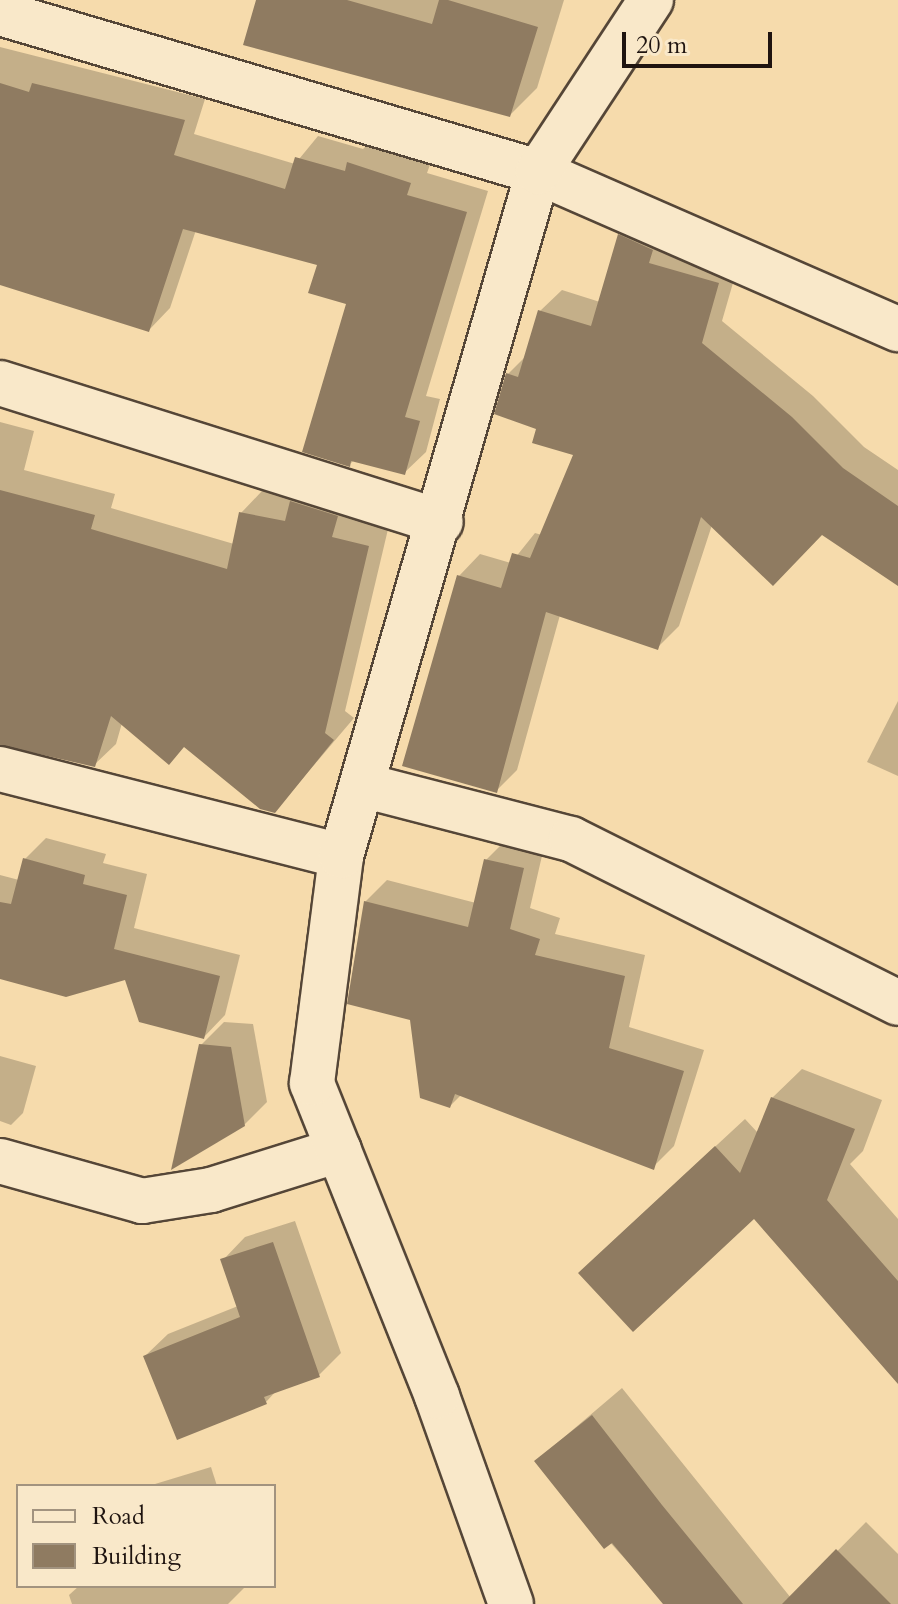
<!DOCTYPE html>
<style>
body{margin:0}
#map{position:relative;width:898px;height:1604px;overflow:hidden;background:#f6dbac;font-family:Cardo,serif}
div>[style]{position:absolute}
[style*='--x']{left:calc(var(--x)*1px);top:calc(var(--y)*1px);width:calc(var(--w)*1px);rotate:calc(var(--a)*1deg)}
.shadow>*{inset:0;background:#0003}
.building>*{inset:0;background:#8f7b61}
.roads{filter:drop-shadow(2px 0 #554637) drop-shadow(-2px 0 #554637) drop-shadow(0 2px #554637) drop-shadow(0 -2px #554637)}
.minor>*{height:44px;margin:-22px;padding:0 22px;transform-origin:22px;border-radius:22px;background:#f9e8c9}
span{translate:-50% -50%;white-space:nowrap;text-align:center;line-height:1.15;-webkit-text-stroke:6px #f9e8c9;paint-order:stroke}
.legend{position:absolute;left:16px;top:1484px;width:260px;height:104px;box-sizing:border-box;background:#f9e8c9;border:2px solid #a2937f;margin:0;padding:10px 14px;list-style:none;font-size:24px;color:#1f1410}
.legend li{display:flex;align-items:center;gap:16px;height:40px}
.legend b{width:40px;border:2px solid #a2937f}
.scale{position:absolute;left:622px;top:32px;width:150px;height:36px;box-sizing:border-box;border:4px solid #1f1410;border-top:0;padding-left:10px;font-size:24px;line-height:28px;white-space:nowrap;color:#1f1410;-webkit-text-stroke:6px #f9e8c9;paint-order:stroke}
</style>
<div id="map">
<div class="shadow">
<i style="clip-path:polygon(258px 0,564px 0,537px 88px,510px 115px)"></i>
<i style="clip-path:polygon(0 47px,205px 99px,194px 134px,295px 164px,318px 136px,363px 149px,370px 142px,431px 162px,427px 173px,488px 191px,426px 396px,440px 399px,426px 452px,404px 473px,354px 460px,349px 465px,348px 303px,319px 264px,196px 230px,170px 308px,149px 330px,0 283px)"></i>
<i style="clip-path:polygon(641px 214px,739px 262px,722px 321px,813px 396px,864px 447px,898px 470px,898px 584px,822px 533px,712px 525px,679px 626px,658px 647px,560px 615px,517px 770px,496px 791px,459px 576px,480px 554px,511px 563px,535px 533px,542px 535px,576px 454px,539px 428px,508px 374px,527px 355px,540px 311px,562px 290px,600px 302px,620px 235px)"></i>
<i style="clip-path:polygon(0 422px,34px 431px,24px 470px,115px 494px,111px 508px,234px 544px,241px 513px,262px 491px,389px 525px,345px 711px,354px 718px,275px 811px,185px 745px,122px 723px,116px 744px,94px 765px,0 742px)"></i>
<i style="clip-path:polygon(898px 701px,898px 776px,867px 762px)"></i>
<i style="clip-path:polygon(46px 838px,106px 854px,103px 863px,147px 874px,134px 928px,240px 955px,225px 1015px,204px 1037px,126px 978px,0 977px,0 875px,19px 880px,25px 859px)"></i>
<i style="clip-path:polygon(507px 839px,544px 847px,530px 908px,560px 918px,555px 934px,645px 955px,629px 1027px,704px 1050px,674px 1146px,653px 1167px,462px 1094px,450px 1106px,365px 902px,387px 880px,476px 903px,486px 860px)"></i>
<i style="clip-path:polygon(224px 1022px,253px 1024px,267px 1102px,244px 1125px,201px 1045px)"></i>
<i style="clip-path:polygon(0 1056px,36px 1066px,23px 1113px,11px 1125px,0 1121px)"></i>
<i style="clip-path:polygon(802px 1069px,882px 1100px,863px 1151px,850px 1164px,898px 1219px,898px 1381px,754px 1217px,610px 1244px,745px 1119px,758px 1133px,772px 1098px)"></i>
<i style="clip-path:polygon(295px 1221px,341px 1353px,318px 1376px,278px 1389px,266px 1402px,145px 1356px,168px 1334px,238px 1306px,223px 1260px,245px 1237px)"></i>
<i style="clip-path:polygon(622px 1388px,791px 1598px,866px 1522px,898px 1554px,898px 1604px,666px 1604px,536px 1461px)"></i>
<i style="clip-path:polygon(211px 1467px,217px 1486px,153px 1486px,155px 1484px)"></i>
<i style="clip-path:polygon(79px 1586px,246px 1586px,228px 1604px,72px 1604px,69px 1595px)"></i>
</div>
<div class="building">
<i style="clip-path:polygon(256px 0,347px 0,432px 24px,439px 0,448px 0,538px 27px,510px 117px,243px 45px)"></i>
<i style="clip-path:polygon(0 83px,29px 92px,32px 83px,185px 120px,174px 155px,285px 189px,295px 157px,345px 171px,347px 162px,411px 183px,407px 195px,467px 212px,405px 417px,420px 421px,405px 475px,351px 461px,350px 467px,302px 452px,346px 304px,308px 293px,317px 265px,183px 229px,149px 332px,0 285px)"></i>
<i style="clip-path:polygon(618px 234px,653px 250px,649px 263px,719px 283px,702px 343px,792px 417px,843px 468px,898px 506px,898px 586px,822px 535px,773px 586px,701px 517px,658px 650px,546px 612px,497px 793px,402px 766px,457px 575px,501px 588px,512px 553px,530px 558px,573px 455px,532px 443px,536px 429px,494px 414px,506px 373px,518px 377px,538px 310px,591px 326px)"></i>
<i style="clip-path:polygon(0 490px,95px 515px,91px 529px,227px 569px,239px 512px,285px 521px,290px 501px,338px 516px,332px 537px,369px 546px,325px 733px,334px 740px,275px 813px,260px 809px,184px 747px,169px 765px,111px 716px,95px 767px,0 745px)"></i>
<i style="clip-path:polygon(23px 858px,85px 875px,83px 884px,127px 895px,114px 949px,220px 976px,204px 1039px,139px 1022px,125px 980px,66px 997px,0 979px,0 902px,11px 904px)"></i>
<i style="clip-path:polygon(484px 859px,524px 868px,510px 929px,540px 939px,535px 955px,625px 976px,609px 1048px,684px 1071px,654px 1170px,455px 1094px,450px 1108px,420px 1098px,410px 1020px,347px 1004px,364px 901px,468px 927px)"></i>
<i style="clip-path:polygon(199px 1044px,231px 1047px,245px 1126px,171px 1170px)"></i>
<i style="clip-path:polygon(771px 1097px,855px 1129px,827px 1200px,898px 1281px,898px 1384px,754px 1219px,633px 1332px,578px 1273px,715px 1146px,740px 1173px)"></i>
<i style="clip-path:polygon(273px 1242px,320px 1377px,264px 1397px,267px 1404px,177px 1440px,143px 1356px,240px 1317px,220px 1259px)"></i>
<i style="clip-path:polygon(592px 1415px,662px 1505px,743px 1604px,663px 1604px,612px 1543px,604px 1549px,534px 1461px)"></i>
<i style="clip-path:polygon(836px 1549px,891px 1604px,782px 1604px)"></i>
</div>
<div class="roads">
<div class="minor">
<i style="--x:0;--y:13;--w:561;--a:16.46"></i>
<i style="--x:538;--y:172;--w:393;--a:23.6"></i>
<i style="--x:0;--y:383;--w:462;--a:17.5"></i>
<i style="--x:0;--y:769;--w:352;--a:14.3"></i>
<i style="--x:362;--y:785;--w:216;--a:14.5"></i>
<i style="--x:571;--y:839;--w:366;--a:26.6"></i>
<i style="--x:0;--y:1161;--w:148;--a:15.7"></i>
<i style="--x:142;--y:1201;--w:70;--a:-9.1"></i>
<i style="--x:211;--y:1190;--w:134;--a:-17.4"></i>
<i style="--x:511;--y:1604;--w:221;--a:-109.6"></i>
<i style="--x:437;--y:1396;--w:337;--a:-111.8"></i>
<i style="--x:312;--y:1083;--w:229;--a:-82.7"></i>
<i style="--x:341;--y:856;--w:712;--a:-73.93"></i>
<i style="--x:538;--y:172;--w:206;--a:-56.7"></i>
</div>
</div>
<ul class="legend">
<li><b style="height:10px;background:#f9e8c9"></b>Road</li>
<li><b style="height:22px;background:#8f7b61"></b>Building</li>
</ul>
<div class="scale">20 m</div>
</div>
